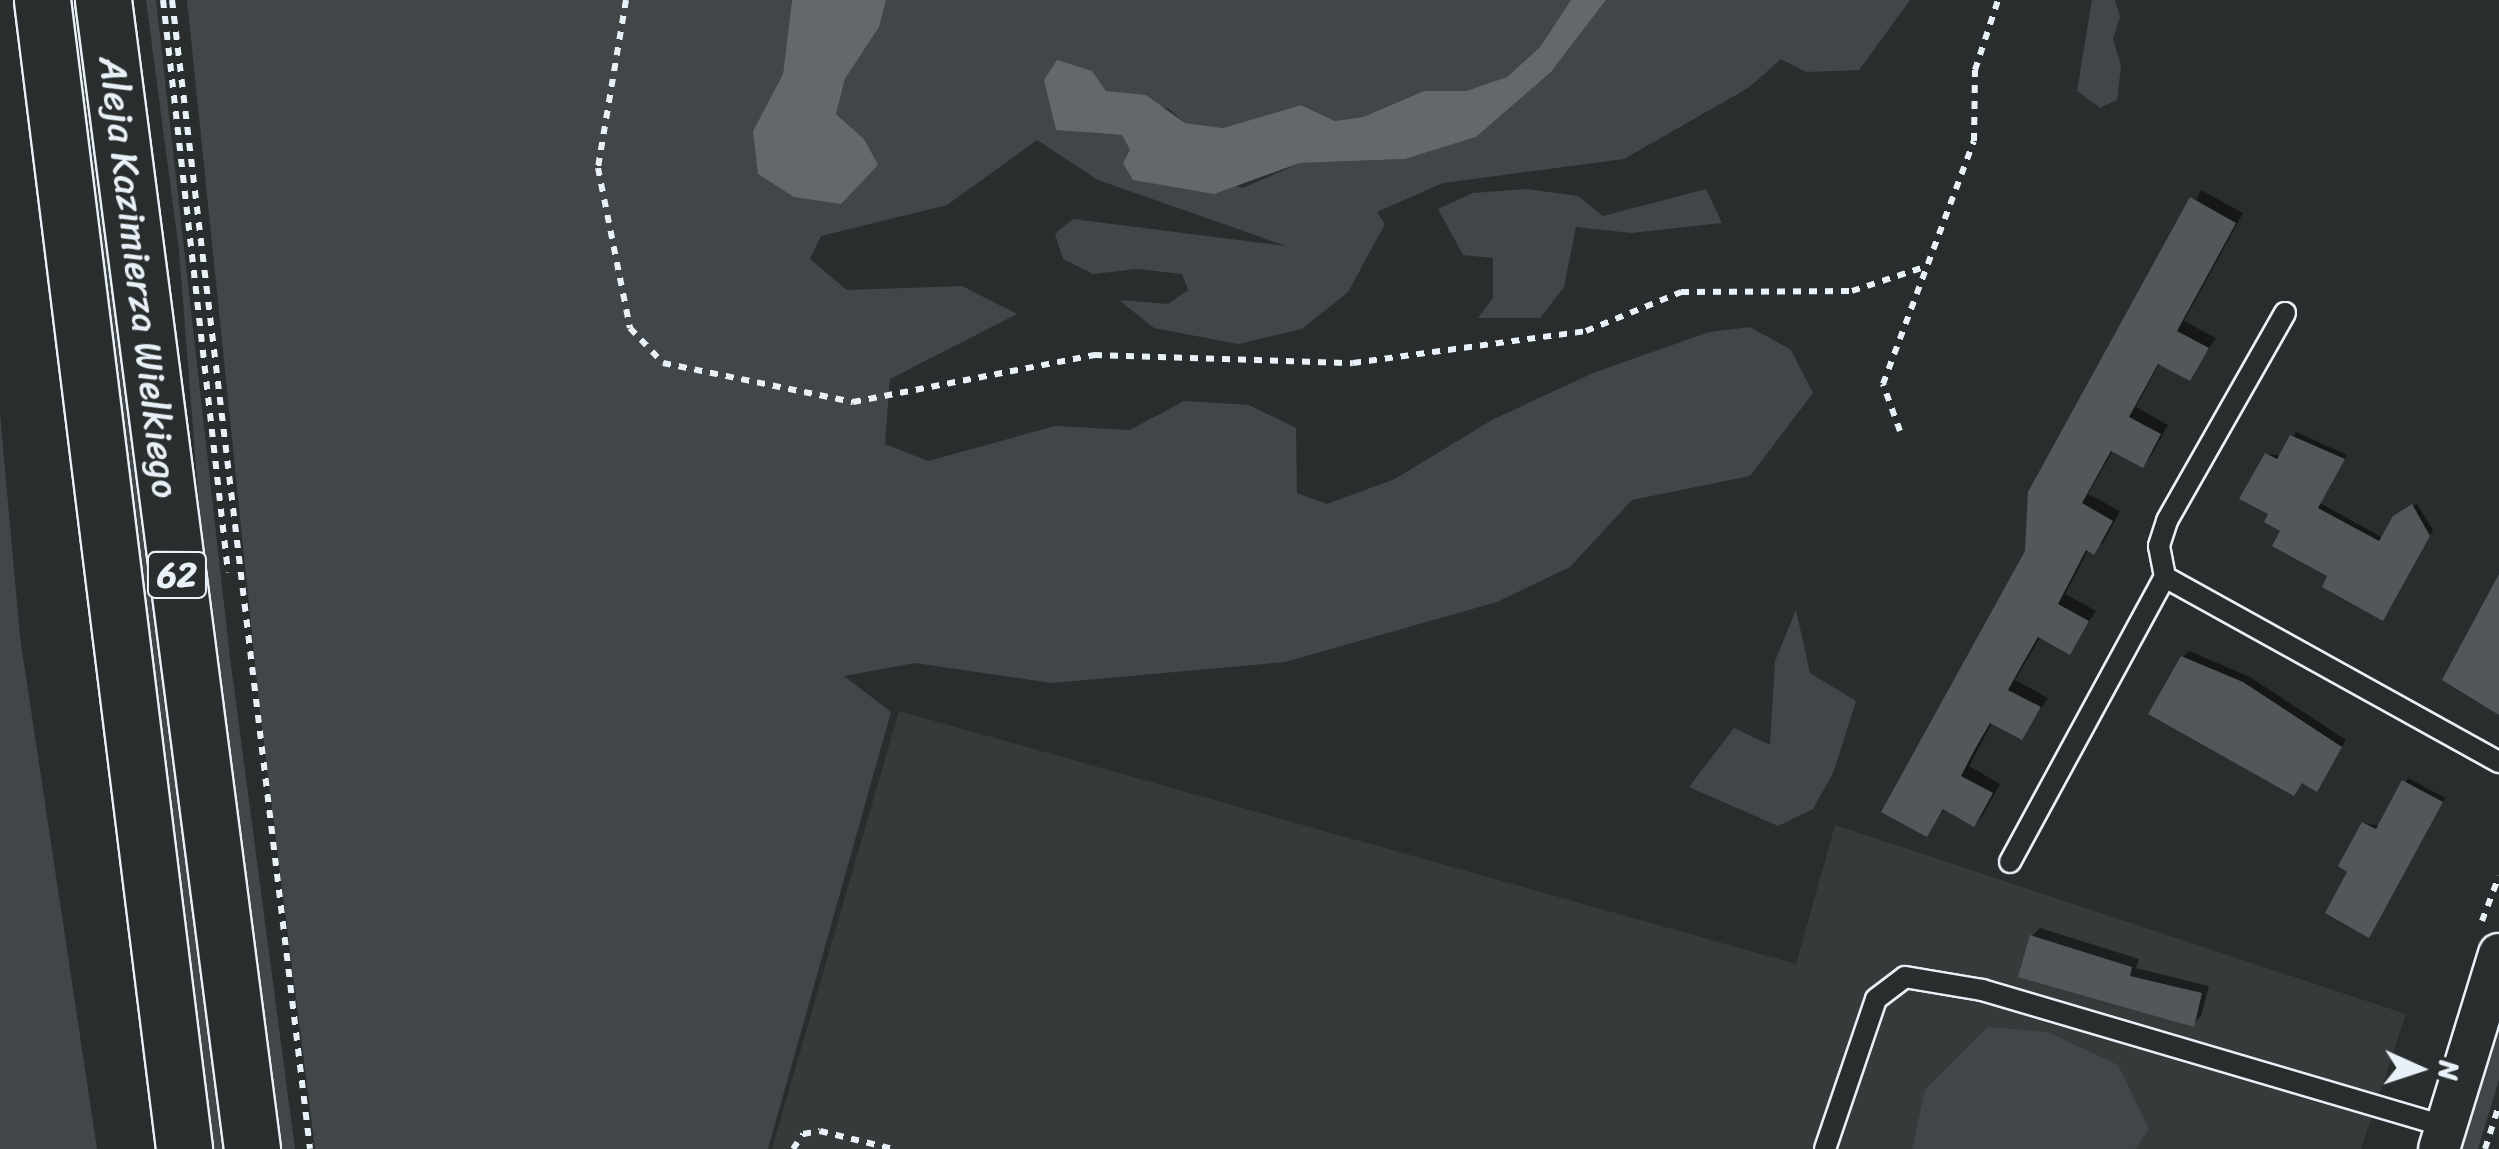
<!DOCTYPE html>
<style>
body{margin:0}
#map{position:relative;width:2499px;height:1149px;overflow:hidden;background:#2a2d2e;font-family:Sriracha,sans-serif}
div>[style]{position:absolute}
[style*='--x']{left:calc(var(--x)*1px);top:calc(var(--y)*1px);width:calc(var(--w)*1px);rotate:calc(var(--a)*1deg)}
.built>*{inset:0;background:#363a3b}
.green>*{inset:0;background:#424648}
.water>*{inset:0;background:#63686b}
.shadow>*{inset:0;background:#0007}
.building>*{inset:0;background:#535759}
.path>*{height:6px;margin-top:-3px;transform-origin:0;background:repeating-linear-gradient(90deg,#e8f1f8 0 8px,transparent 0 16px)}
.roads{filter:drop-shadow(2px 0 #e8f1f8) drop-shadow(-2px 0 #e8f1f8) drop-shadow(0 2px #e8f1f8) drop-shadow(0 -2px #e8f1f8)}
.lane>*{height:20px;margin:-10px;padding:0 10px;transform-origin:10px;border-radius:10px;background:#2a2d2e}
.street>*{height:40px;margin:-20px;padding:0 20px;transform-origin:20px;border-radius:20px;background:#2a2d2e}
.primary>*{height:55px;margin:-27.5px;padding:0 27.5px;transform-origin:27.5px;border-radius:27.5px;background:#2a2d2e}
span{translate:-50% -50%;white-space:nowrap;text-align:center;line-height:1.15;-webkit-text-stroke:9px #2a2d2e;paint-order:stroke}
.shield-label span{padding:2px 8px;background:#2a2d2e;border:2px solid;border-radius:8px;-webkit-text-stroke-width:0}
.shield-label{font-size:35px;color:#e8f1f8;font-weight:700}
.street-label{font-size:38px;color:#e8f1f8}
.north{position:absolute;left:2369px;top:1019px;width:100px;height:100px;-webkit-text-stroke:8px #2a2d2e;paint-order:stroke;rotate:93deg;font-size:28px;font-weight:700;line-height:40px;text-align:center;color:#e8f1f8}
.north::after{content:'';display:block;margin:auto;width:35px;height:45px;background:#e8f1f8;clip-path:polygon(50% 0,100% 100%,50% 72%,0 100%)}
</style>
<div id="map">
<div class="built">
<i style="clip-path:polygon(899px 711px,1796px 964px,1835px 825px,2406px 1014px,2361px 1149px,772px 1149px)"></i>
</div>
<div class="green">
<i style="clip-path:polygon(55px 0,78px 0,229px 1149px,203px 1149px)"></i>
<i style="clip-path:polygon(146px 0,156px 0,230px 657px,295px 1149px,281px 1149px,207px 607px,179px 251px)"></i>
<i style="clip-path:polygon(187px 0,792px 0,783px 74px,753px 131px,864px 139px,836px 114px,845px 79px,879px 27px,886px 0,1571px 0,1540px 47px,1507px 77px,1466px 91px,1424px 91px,1363px 117px,1335px 121px,1301px 105px,1223px 128px,1185px 123px,1169px 109px,1105px 91px,1092px 71px,1089px 133px,1122px 135px,1130px 150px,1243px 188px,1300px 163px,1405px 159px,1476px 137px,1551px 72px,1606px 0,1910px 0,1859px 70px,1806px 72px,1781px 59px,1748px 88px,1624px 159px,1443px 183px,1377px 212px,1385px 224px,1348px 292px,1302px 329px,1238px 344px,1154px 328px,1119px 300px,1168px 304px,1188px 290px,1182px 274px,1137px 269px,1093px 274px,1063px 259px,1055px 234px,1073px 219px,1286px 246px,1098px 180px,1037px 140px,947px 205px,821px 236px,810px 259px,847px 290px,962px 286px,1017px 314px,890px 379px,885px 444px,928px 461px,1055px 426px,1130px 430px,1184px 401px,1249px 405px,1296px 428px,1297px 493px,1327px 504px,1395px 479px,1492px 420px,1593px 373px,1709px 332px,1750px 327px,1791px 350px,1813px 393px,1750px 476px,1632px 500px,1570px 567px,1497px 602px,1285px 662px,1052px 683px,915px 663px,844px 676px,891px 712px,768px 1149px,315px 1149px,260px 712px)"></i>
<i style="clip-path:polygon(2092px 0,2115px 0,2120px 17px,2113px 39px,2121px 66px,2117px 100px,2100px 108px,2077px 91px)"></i>
<i style="clip-path:polygon(1527px 189px,1578px 196px,1603px 216px,1706px 189px,1722px 223px,1631px 233px,1576px 227px,1564px 287px,1540px 318px,1478px 318px,1493px 298px,1493px 258px,1463px 255px,1438px 209px,1473px 193px)"></i>
<i style="clip-path:polygon(0 413px,20px 637px,97px 1149px,0 1149px)"></i>
<i style="clip-path:polygon(1796px 610px,1810px 673px,1856px 701px,1834px 771px,1813px 809px,1778px 826px,1689px 787px,1734px 728px,1770px 745px,1775px 661px)"></i>
<i style="clip-path:polygon(2499px 1025px,2499px 1080px,2478px 1149px,2461px 1149px)"></i>
<i style="clip-path:polygon(1988px 1027px,2048px 1032px,2118px 1065px,2149px 1129px,2135px 1149px,1912px 1149px,1925px 1090px)"></i>
</div>
<div class="water">
<i style="clip-path:polygon(792px 0,886px 0,879px 27px,845px 79px,836px 114px,864px 139px,878px 165px,841px 204px,794px 197px,758px 174px,753px 131px,783px 74px)"></i>
<i style="clip-path:polygon(1571px 0,1606px 0,1551px 72px,1476px 137px,1405px 159px,1300px 163px,1214px 194px,1133px 180px,1123px 163px,1130px 150px,1122px 135px,1056px 130px,1044px 80px,1057px 60px,1092px 71px,1106px 91px,1146px 95px,1185px 123px,1223px 128px,1301px 105px,1335px 121px,1363px 117px,1424px 91px,1466px 91px,1507px 77px,1540px 47px)"></i>
</div>
<div class="shadow">
<i style="clip-path:polygon(2201px 190px,2243px 213px,2184px 321px,2216px 338px,2190px 378px,2160px 362px,2136px 407px,2168px 425px,2151px 456px,2142px 465px,2114px 449px,2088px 494px,2120px 511px,2103px 543px,2089px 549px,2065px 594px,2096px 611px,2069px 652px,2041px 636px,2015px 680px,2048px 698px,2022px 737px,1993px 721px,1969px 766px,2000px 784px,1983px 815px,1974px 824px,1945px 808px,1926px 834px,2027px 552px)"></i>
<i style="clip-path:polygon(2296px 432px,2347px 455px,2320px 503px,2383px 538px,2395px 518px,2417px 504px,2433px 530px,2387px 614px,2331px 576px,2271px 513px,2267px 454px,2282px 456px)"></i>
<i style="clip-path:polygon(2189px 651px,2250px 677px,2346px 740px,2316px 789px,2303px 781px,2294px 793px,2183px 657px)"></i>
<i style="clip-path:polygon(2408px 778px,2445px 798px,2372px 931px,2351px 871px,2364px 823px,2380px 826px)"></i>
<i style="clip-path:polygon(2040px 928px,2139px 959px,2136px 968px,2209px 986px,2201px 1016px,2193px 1024px,2032px 936px)"></i>
</div>
<div class="building">
<i style="clip-path:polygon(2190px 197px,2236px 223px,2177px 331px,2209px 348px,2190px 381px,2158px 364px,2129px 417px,2161px 434px,2143px 468px,2111px 451px,2082px 503px,2113px 521px,2094px 555px,2086px 550px,2058px 604px,2089px 621px,2070px 655px,2038px 637px,2023px 663px,2008px 690px,2041px 707px,2022px 740px,1990px 723px,1975px 749px,1961px 776px,1993px 793px,1974px 827px,1943px 809px,1927px 837px,1881px 812px,2025px 551px,2028px 492px)"></i>
<i style="clip-path:polygon(2290px 435px,2345px 459px,2318px 508px,2379px 541px,2393px 516px,2412px 504px,2430px 536px,2383px 621px,2322px 587px,2327px 576px,2272px 546px,2280px 531px,2264px 522px,2268px 514px,2239px 499px,2265px 453px,2277px 459px)"></i>
<i style="clip-path:polygon(2499px 574px,2499px 715px,2442px 680px)"></i>
<i style="clip-path:polygon(2181px 656px,2243px 682px,2342px 747px,2317px 792px,2302px 783px,2294px 796px,2148px 714px)"></i>
<i style="clip-path:polygon(2402px 780px,2443px 802px,2369px 938px,2325px 913px,2347px 872px,2338px 866px,2362px 822px,2376px 829px)"></i>
<i style="clip-path:polygon(2030px 935px,2132px 967px,2130px 976px,2202px 993px,2194px 1027px,2018px 977px)"></i>
</div>
<div class="path">
<i style="--x:163;--y:0;--w:576;--a:83.52"></i>
<i style="--x:172;--y:0;--w:1157;--a:83.15"></i>
<i style="--x:626;--y:0;--w:170;--a:99.5"></i>
<i style="--x:598;--y:168;--w:163;--a:78.7"></i>
<i style="--x:630;--y:328;--w:48;--a:46.7"></i>
<i style="--x:663;--y:363;--w:194;--a:11.6"></i>
<i style="--x:853;--y:402;--w:246;--a:-11"></i>
<i style="--x:1094;--y:355;--w:259;--a:1.8"></i>
<i style="--x:1353;--y:363;--w:235;--a:-7.8"></i>
<i style="--x:1586;--y:331;--w:103;--a:-22.3"></i>
<i style="--x:1681;--y:292;--w:171;--a:-0.3"></i>
<i style="--x:1852;--y:291;--w:79;--a:-18.4"></i>
<i style="--x:1900;--y:431;--w:50;--a:-109.9"></i>
<i style="--x:1883;--y:384;--w:259;--a:-69.5"></i>
<i style="--x:1974;--y:141;--w:71;--a:-89.2"></i>
<i style="--x:1975;--y:70;--w:74;--a:-71.8"></i>
<i style="--x:2482;--y:921;--w:48;--a:-69.3"></i>
<i style="--x:793;--y:1149;--w:18;--a:-56"></i>
<i style="--x:803;--y:1134;--w:17;--a:-10"></i>
<i style="--x:820;--y:1131;--w:75;--a:13.9"></i>
<i style="--x:2485;--y:1149;--w:46;--a:-72.3"></i>
</div>
<div class="roads">
<div class="lane">
<i style="--x:2285;--y:313;--w:239;--a:119.6"></i>
<i style="--x:2167;--y:521;--w:26;--a:108"></i>
<i style="--x:2159;--y:546;--w:32;--a:79"></i>
<i style="--x:2165;--y:577;--w:382;--a:29"></i>
<i style="--x:2010;--y:862;--w:324;--a:-61.5"></i>
<i style="--x:1825;--y:1149;--w:158;--a:-71.2"></i>
<i style="--x:1876;--y:999;--w:36;--a:-37"></i>
<i style="--x:1905;--y:977;--w:78;--a:9.6"></i>
<i style="--x:1982;--y:990;--w:484;--a:16.4"></i>
</div>
<div class="street">
<i style="--x:2439;--y:1149;--w:204;--a:-72.9"></i>
</div>
<div class="primary">
<i style="--x:42;--y:0;--w:1158;--a:82.95"></i>
<i style="--x:103;--y:0;--w:1159;--a:82.61"></i>
</div>
</div>
<div class="shield-label">
<span style="left:177px;top:575px">62</span>
</div>
<div class="street-label">
<span style="left:139px;top:277px;rotate:83deg">Aleja Kazimierza Wielkiego</span>
</div>
<div class="north">N</div>
</div>
